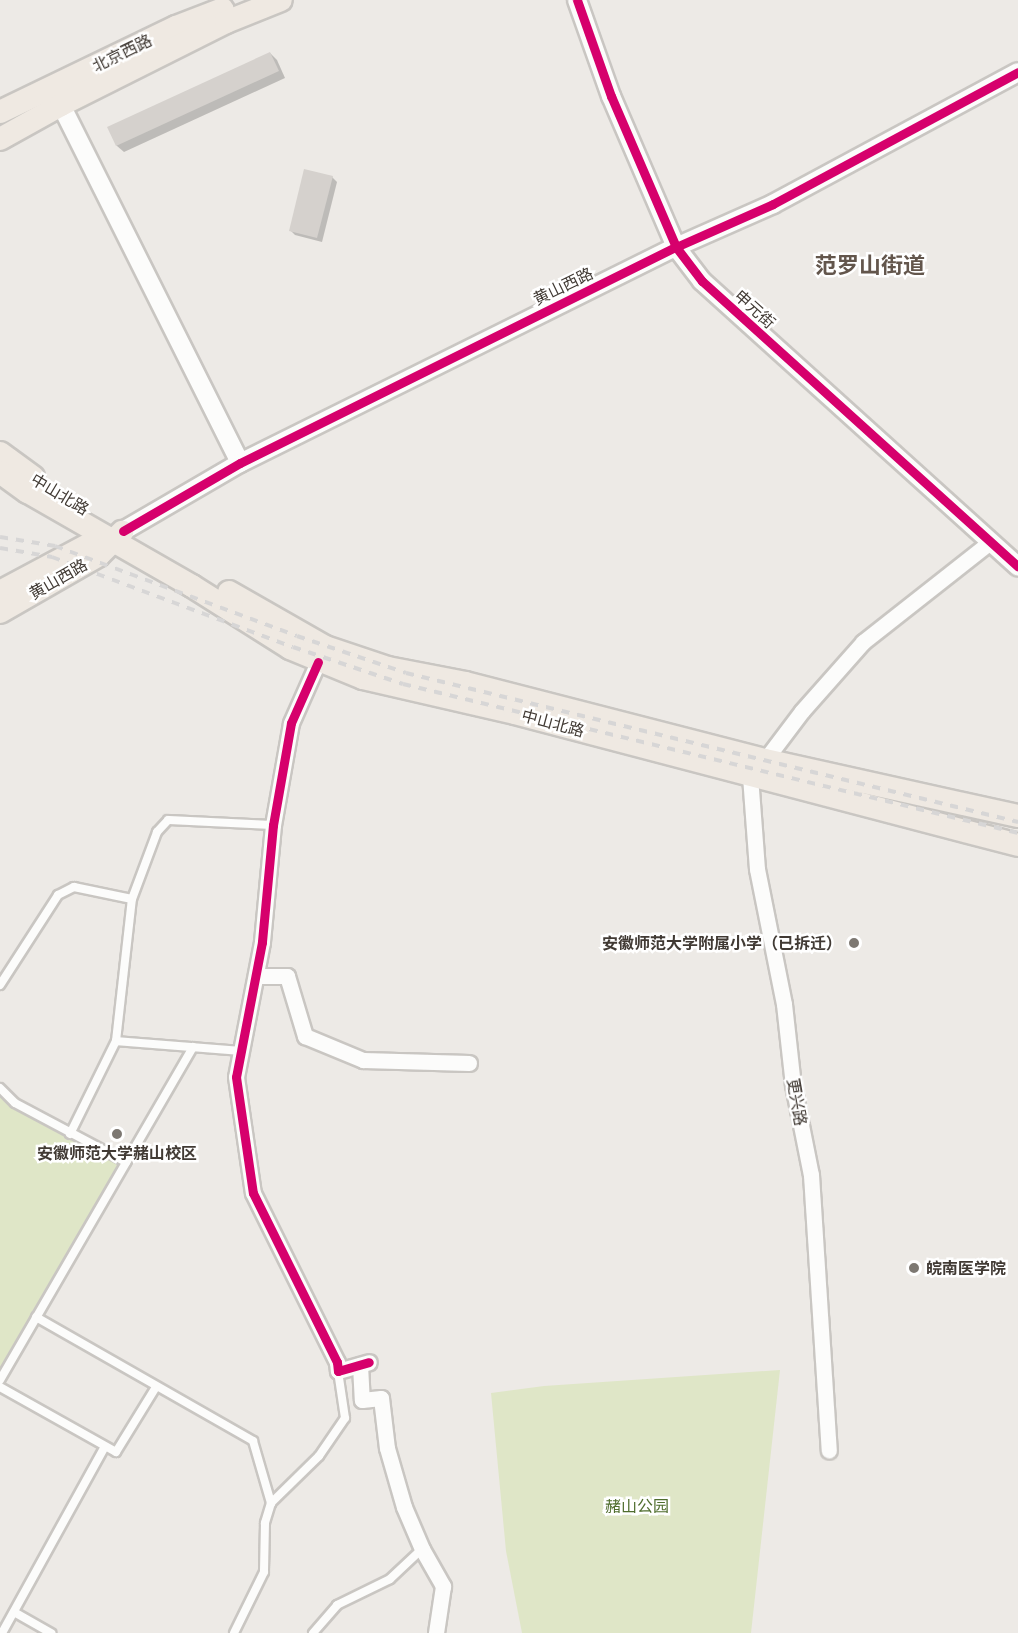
<!DOCTYPE html>
<meta charset="utf-8">
<style>
body{margin:0}
#map{position:relative;width:1018px;height:1633px;overflow:hidden;background:#edeae6;font-family:"Asap Condensed","Noto Sans SC",sans-serif}
div>[style]{position:absolute}
[style*='--x']{left:calc(var(--x)*1px);top:calc(var(--y)*1px);width:calc(var(--w)*1px);rotate:calc(var(--a)*1deg)}
.green>*{inset:0;background:#dfe6c7}
.shadow>*{inset:0;background:#0003}
.building>*{inset:0;background:#d5d1cd}
.roads{filter:drop-shadow(2px 0 #c9c6c2) drop-shadow(-2px 0 #c9c6c2) drop-shadow(0 2px #c9c6c2) drop-shadow(0 -2px #c9c6c2)}
.service>*{height:8px;margin:-4px;padding:0 4px;transform-origin:4px;border-radius:4px;background:#fcfcfb}
.minor>*{height:15px;margin:-7.5px;padding:0 7.5px;transform-origin:7.5px;border-radius:7.5px;background:#fcfcfb}
.tertiary>*{height:18px;margin:-9px;padding:0 9px;transform-origin:9px;border-radius:9px;background:#fcfcfb}
.primary>*{height:22px;margin:-11px;padding:0 11px;transform-origin:11px;border-radius:11px;background:#efe9e2}
.rail>*{height:4px;margin-top:-2px;transform-origin:0;background:repeating-linear-gradient(90deg,#d7d6d6 0 8px,transparent 0 16px)}
.cycleway>*{height:9px;margin:-4.5px;padding:0 4.5px;transform-origin:4.5px;border-radius:4.5px;background:#d6006c}
.dots>*{width:16px;height:16px;translate:-50% -50%;box-sizing:border-box;border:3px solid #fff;border-radius:50%}
span{translate:-50% -50%;white-space:nowrap;text-align:center;line-height:1.15;-webkit-text-stroke:5px #fff;paint-order:stroke}
.street-label{font-size:16px;color:#413a34}
.poi-label{font-size:16px;color:#413a34;font-weight:700}
.right{translate:-100% -50%;text-align:right}
.left{translate:0 -50%;text-align:left}
.park-label{font-size:16px;color:#4f6d2d}
.district-label{font-size:22px;color:#63564c;font-weight:700}
</style>
<div id="map">
<div class="green">
<i style="clip-path:polygon(0 1088px,15px 1103px,126px 1162px,0 1380px)"></i>
<i style="clip-path:polygon(780px 1370px,751px 1633px,522px 1633px,506px 1551px,491px 1393px,544px 1386px)"></i>
</div>
<div class="shadow">
<i style="clip-path:polygon(270px 53px,277px 60px,285px 78px,124px 152px,117px 146px,109px 128px)"></i>
<i style="clip-path:polygon(332px 177px,337px 182px,322px 242px,295px 235px,290px 230px)"></i>
</div>
<div class="building">
<i style="clip-path:polygon(270px 52px,279px 71px,116px 146px,107px 127px)"></i>
<i style="clip-path:polygon(304px 169px,333px 176px,317px 238px,289px 231px)"></i>
</div>
<div class="roads">
<div class="service">
<i style="--x:0;--y:985;--w:107;--a:-57.2"></i>
<i style="--x:58;--y:895;--w:18;--a:-27"></i>
<i style="--x:74;--y:887;--w:59;--a:11.7"></i>
<i style="--x:132;--y:899;--w:72;--a:-69.5"></i>
<i style="--x:157;--y:832;--w:16;--a:-47"></i>
<i style="--x:168;--y:820;--w:105;--a:2.7"></i>
<i style="--x:116;--y:1041;--w:125;--a:4.6"></i>
<i style="--x:0;--y:1088;--w:21;--a:45"></i>
<i style="--x:15;--y:1103;--w:126;--a:28"></i>
<i style="--x:70;--y:1134;--w:104;--a:-63.7"></i>
<i style="--x:116;--y:1041;--w:143;--a:-83.6"></i>
<i style="--x:36;--y:1317;--w:250;--a:29.7"></i>
<i style="--x:253;--y:1441;--w:65;--a:73.8"></i>
<i style="--x:271;--y:1503;--w:21;--a:107"></i>
<i style="--x:265;--y:1523;--w:49;--a:91.2"></i>
<i style="--x:264;--y:1572;--w:68;--a:116.2"></i>
<i style="--x:0;--y:1380;--w:385;--a:-59.9"></i>
<i style="--x:0;--y:1387;--w:133;--a:29.3"></i>
<i style="--x:116;--y:1452;--w:76;--a:-58.4"></i>
<i style="--x:271;--y:1503;--w:67;--a:-44.4"></i>
<i style="--x:319;--y:1456;--w:46;--a:-55.6"></i>
<i style="--x:345;--y:1418;--w:48;--a:-98.5"></i>
<i style="--x:14;--y:1612;--w:43;--a:29.6"></i>
<i style="--x:2;--y:1633;--w:211;--a:-61.1"></i>
<i style="--x:313;--y:1633;--w:37;--a:-49"></i>
<i style="--x:337;--y:1605;--w:59;--a:-26.1"></i>
<i style="--x:390;--y:1579;--w:44;--a:-43.2"></i>
</div>
<div class="minor">
<i style="--x:318;--y:662;--w:67;--a:113.9"></i>
<i style="--x:291;--y:723;--w:104;--a:100"></i>
<i style="--x:273;--y:825;--w:118;--a:95.4"></i>
<i style="--x:262;--y:942;--w:137;--a:100.9"></i>
<i style="--x:236;--y:1077;--w:117;--a:81.7"></i>
<i style="--x:253;--y:1193;--w:189;--a:63.6"></i>
<i style="--x:337;--y:1362;--w:9;--a:84"></i>
<i style="--x:338;--y:1371;--w:32;--a:-16"></i>
<i style="--x:765;--y:760;--w:61;--a:-52.9"></i>
<i style="--x:802;--y:711;--w:92;--a:-48.5"></i>
<i style="--x:863;--y:642;--w:162;--a:-38.2"></i>
<i style="--x:752;--y:766;--w:10;--a:101"></i>
<i style="--x:750;--y:776;--w:93;--a:85.7"></i>
<i style="--x:757;--y:869;--w:138;--a:78.7"></i>
<i style="--x:784;--y:1004;--w:81;--a:83.7"></i>
<i style="--x:793;--y:1085;--w:92;--a:78.7"></i>
<i style="--x:811;--y:1175;--w:276;--a:86.3"></i>
<i style="--x:256;--y:976;--w:31;--a:0"></i>
<i style="--x:287;--y:976;--w:63;--a:73.3"></i>
<i style="--x:305;--y:1036;--w:63;--a:22.5"></i>
<i style="--x:363;--y:1060;--w:106;--a:1.6"></i>
<i style="--x:360;--y:1365;--w:35;--a:87"></i>
<i style="--x:362;--y:1400;--w:19;--a:-6"></i>
<i style="--x:381;--y:1398;--w:50;--a:83.2"></i>
<i style="--x:387;--y:1448;--w:61;--a:73.9"></i>
<i style="--x:404;--y:1507;--w:46;--a:66.8"></i>
<i style="--x:422;--y:1549;--w:43;--a:60.4"></i>
<i style="--x:443;--y:1586;--w:48;--a:98.5"></i>
</div>
<div class="tertiary">
<i style="--x:577;--y:0;--w:102;--a:70.5"></i>
<i style="--x:611;--y:96;--w:164;--a:66.7"></i>
<i style="--x:676;--y:247;--w:43;--a:52.6"></i>
<i style="--x:702;--y:281;--w:426;--a:42.1"></i>
<i style="--x:61;--y:105;--w:400;--a:63.4"></i>
<i style="--x:123;--y:531;--w:135;--a:-30.2"></i>
<i style="--x:240;--y:463;--w:487;--a:-26.4"></i>
<i style="--x:676;--y:247;--w:106;--a:-23.9"></i>
<i style="--x:773;--y:204;--w:278;--a:-28.3"></i>
</div>
<div class="primary">
<i style="--x:0;--y:112;--w:195;--a:-25.8"></i>
<i style="--x:176;--y:27;--w:50;--a:-21"></i>
<i style="--x:0;--y:139;--w:70;--a:-29.1"></i>
<i style="--x:61;--y:105;--w:185;--a:-26.7"></i>
<i style="--x:226;--y:22;--w:59;--a:-21.8"></i>
<i style="--x:0;--y:453;--w:41;--a:36"></i>
<i style="--x:0;--y:472;--w:34;--a:36"></i>
<i style="--x:28;--y:492;--w:189;--a:29.8"></i>
<i style="--x:192;--y:586;--w:116;--a:32.3"></i>
<i style="--x:290;--y:648;--w:79;--a:22.3"></i>
<i style="--x:363;--y:678;--w:156;--a:13"></i>
<i style="--x:515;--y:713;--w:520;--a:14.7"></i>
<i style="--x:0;--y:592;--w:112;--a:-28.2"></i>
<i style="--x:229;--y:592;--w:111;--a:29.8"></i>
<i style="--x:325;--y:647;--w:66;--a:18.4"></i>
<i style="--x:388;--y:668;--w:78;--a:11"></i>
<i style="--x:465;--y:683;--w:310;--a:14.4"></i>
<i style="--x:765;--y:760;--w:259;--a:12.5"></i>
<i style="--x:0;--y:612;--w:114;--a:-29.9"></i>
<i style="--x:99;--y:555;--w:33;--a:-45"></i>
</div>
</div>
<div class="rail">
<i style="--x:0;--y:537;--w:56;--a:9.3"></i>
<i style="--x:55;--y:546;--w:258;--a:20.4"></i>
<i style="--x:297;--y:636;--w:115;--a:18.7"></i>
<i style="--x:406;--y:673;--w:630;--a:13.68"></i>
<i style="--x:0;--y:548;--w:53;--a:9.8"></i>
<i style="--x:52;--y:557;--w:257;--a:20.5"></i>
<i style="--x:293;--y:647;--w:116;--a:18.6"></i>
<i style="--x:403;--y:684;--w:633;--a:13.62"></i>
</div>
<div class="cycleway">
<i style="--x:577;--y:0;--w:102;--a:70.5"></i>
<i style="--x:611;--y:96;--w:164;--a:66.7"></i>
<i style="--x:676;--y:247;--w:43;--a:52.6"></i>
<i style="--x:702;--y:281;--w:426;--a:42.1"></i>
<i style="--x:123;--y:531;--w:135;--a:-30.2"></i>
<i style="--x:240;--y:463;--w:487;--a:-26.4"></i>
<i style="--x:676;--y:247;--w:106;--a:-23.9"></i>
<i style="--x:773;--y:204;--w:278;--a:-28.3"></i>
<i style="--x:318;--y:662;--w:67;--a:113.9"></i>
<i style="--x:291;--y:723;--w:104;--a:100"></i>
<i style="--x:273;--y:825;--w:118;--a:95.4"></i>
<i style="--x:262;--y:942;--w:137;--a:100.9"></i>
<i style="--x:236;--y:1077;--w:117;--a:81.7"></i>
<i style="--x:253;--y:1193;--w:189;--a:63.6"></i>
<i style="--x:337;--y:1362;--w:9;--a:84"></i>
<i style="--x:338;--y:1371;--w:32;--a:-16"></i>
</div>
<div class="dots">
<i style="left:854px;top:943px;background:#7d7872"></i>
<i style="left:117px;top:1134px;background:#7d7872"></i>
<i style="left:914px;top:1268px;background:#7d7872"></i>
</div>
<div class="street-label">
<span style="left:122px;top:53px;rotate:-26deg">北京西路</span>
<span style="left:563px;top:286px;rotate:-26deg">黄山西路</span>
<span style="left:755px;top:309px;rotate:42deg">申元街</span>
<span style="left:60px;top:494px;rotate:31deg">中山北路</span>
<span style="left:58px;top:579px;rotate:-30deg">黄山西路</span>
<span style="left:553px;top:723px;rotate:15deg">中山北路</span>
<span style="left:797px;top:1102px;rotate:80deg">更兴路</span>
</div>
<div class="poi-label">
<span class="right" style="left:842px;top:943px">安徽师范大学附属小学（已拆迁）</span>
<span style="left:117px;top:1153px">安徽师范大学赭山校区</span>
<span class="left" style="left:926px;top:1268px">皖南医学院</span>
</div>
<div class="park-label">
<span style="left:637px;top:1506px">赭山公园</span>
</div>
<div class="district-label">
<span style="left:870px;top:266px">范罗山街道</span>
</div>
</div>
